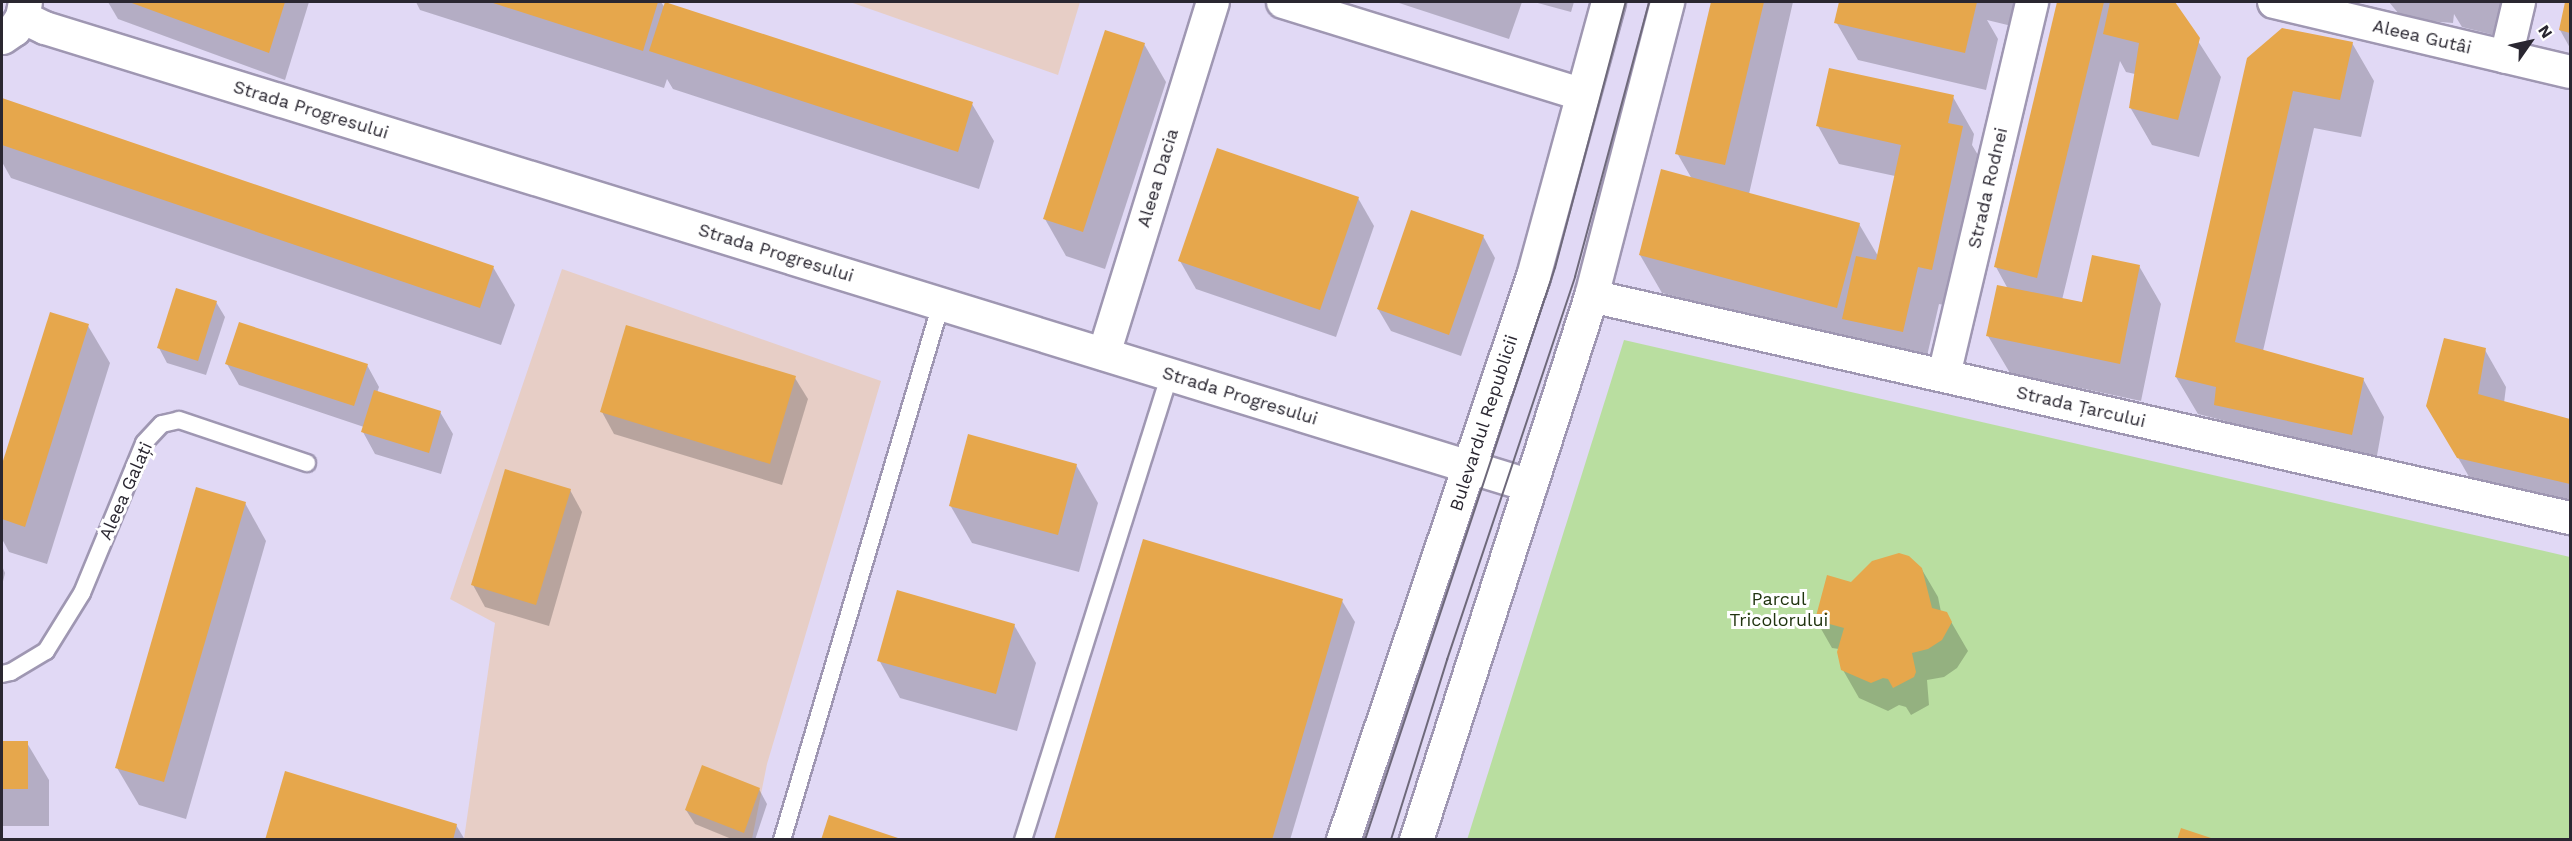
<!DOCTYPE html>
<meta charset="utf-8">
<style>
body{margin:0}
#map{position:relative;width:2572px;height:841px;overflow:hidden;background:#e1d9f5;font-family:"Work Sans",sans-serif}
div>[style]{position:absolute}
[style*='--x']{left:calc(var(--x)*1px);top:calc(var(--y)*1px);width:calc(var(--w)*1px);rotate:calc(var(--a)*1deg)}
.education>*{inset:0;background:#e7cec6}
.green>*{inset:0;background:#b9dea0}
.shadow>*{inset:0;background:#0003}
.building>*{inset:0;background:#e6a74c}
.roads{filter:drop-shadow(2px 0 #9f97b2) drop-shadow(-2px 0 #9f97b2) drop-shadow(0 2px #9f97b2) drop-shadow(0 -2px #9f97b2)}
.lane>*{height:16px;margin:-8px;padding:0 8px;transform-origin:8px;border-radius:8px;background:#fff}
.street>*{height:32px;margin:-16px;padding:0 16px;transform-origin:16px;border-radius:16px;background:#fff}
.secondary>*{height:33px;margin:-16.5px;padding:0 16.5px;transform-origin:16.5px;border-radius:16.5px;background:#fff}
.tram>*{height:1.5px;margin:-0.75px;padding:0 0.75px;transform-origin:0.75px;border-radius:0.75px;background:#6e697a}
span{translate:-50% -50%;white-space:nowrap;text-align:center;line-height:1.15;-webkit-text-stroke:6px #fff;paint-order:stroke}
.street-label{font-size:18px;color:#2a2731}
.park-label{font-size:18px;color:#20340f}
.frame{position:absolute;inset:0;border:3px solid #2a2731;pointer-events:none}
.north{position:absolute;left:2500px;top:12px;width:60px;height:60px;-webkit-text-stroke:4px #fff;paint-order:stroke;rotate:56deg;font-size:16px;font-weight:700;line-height:24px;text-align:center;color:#2a2731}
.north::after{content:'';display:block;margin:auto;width:21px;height:27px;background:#2a2731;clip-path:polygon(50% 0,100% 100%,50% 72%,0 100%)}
</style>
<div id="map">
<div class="education">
<i style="clip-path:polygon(850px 2px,1080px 2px,1058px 75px)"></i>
<i style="clip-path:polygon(562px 269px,881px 381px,767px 764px,752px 839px,464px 839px,495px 623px,450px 599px)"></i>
</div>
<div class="green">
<i style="clip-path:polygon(1624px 340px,2570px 557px,2570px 839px,1467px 840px)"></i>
</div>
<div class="shadow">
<i style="clip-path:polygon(108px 2px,309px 2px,285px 80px,118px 19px)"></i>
<i style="clip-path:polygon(416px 2px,661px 2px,665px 8px,972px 104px,994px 141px,979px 189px,673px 89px,667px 79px,664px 88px,420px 10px)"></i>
<i style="clip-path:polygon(1396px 2px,1522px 2px,1509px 39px)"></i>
<i style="clip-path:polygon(1534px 2px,1574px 2px,1571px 12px)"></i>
<i style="clip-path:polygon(1712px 2px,1793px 2px,1749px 194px,1859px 224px,1878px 256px,1895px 176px,1839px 164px,1818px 126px,1953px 97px,1974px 134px,1972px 145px,1984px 165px,1953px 307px,1939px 304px,1924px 369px,1859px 345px,1662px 293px,1640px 255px,1692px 179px,1677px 153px)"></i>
<i style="clip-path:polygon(1841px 2px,2026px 2px,2020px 28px,1987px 20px,1998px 39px,1986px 90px,1858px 60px,1836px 22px)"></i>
<i style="clip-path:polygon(2059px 2px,2173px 2px,2221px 77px,2199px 157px,2152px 145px,2130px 107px,2135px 74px,2126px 72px,2120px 61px,2062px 300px,2083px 304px,2139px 266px,2161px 304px,2141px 401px,2010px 373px,1988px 336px,2008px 289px,1996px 267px)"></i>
<i style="clip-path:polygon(2389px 2px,2510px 2px,2502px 37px,2462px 27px,2454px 14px,2453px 23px,2403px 19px)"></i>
<i style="clip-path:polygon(2566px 2px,2570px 2px,2570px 48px,2560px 30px)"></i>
<i style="clip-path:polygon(2352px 43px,2374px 81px,2361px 137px,2314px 128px,2263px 351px,2363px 379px,2384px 417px,2374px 472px,2238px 443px,2225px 421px,2198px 414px,2176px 377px,2248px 59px)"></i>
<i style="clip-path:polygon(1144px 44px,1166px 82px,1105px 269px,1066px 256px,1045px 219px)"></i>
<i style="clip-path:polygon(2px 100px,493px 267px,515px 305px,501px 345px,11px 178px,2px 162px)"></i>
<i style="clip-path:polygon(1358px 198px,1374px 226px,1336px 337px,1196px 289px,1180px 261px)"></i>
<i style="clip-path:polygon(1483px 236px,1495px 258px,1461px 356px,1391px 331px,1378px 309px)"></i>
<i style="clip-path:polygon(216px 302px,225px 317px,206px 375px,167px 363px,159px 348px)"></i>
<i style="clip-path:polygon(51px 314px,88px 326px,110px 363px,47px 564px,9px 552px,2px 539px,2px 469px)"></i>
<i style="clip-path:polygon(2485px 350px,2506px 387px,2504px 403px,2570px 420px,2570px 516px,2480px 496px,2428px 405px)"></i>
<i style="clip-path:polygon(227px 364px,367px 365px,379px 387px,377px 393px,440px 412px,453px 434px,441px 474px,375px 454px,363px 432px,364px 427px,239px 385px)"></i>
<i style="clip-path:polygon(795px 378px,808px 399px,782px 485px,614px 434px,602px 412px)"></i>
<i style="clip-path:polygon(1076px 465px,1098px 503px,1079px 572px,972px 543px,950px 505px)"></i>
<i style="clip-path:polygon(570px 490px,582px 512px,549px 626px,485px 607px,473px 585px)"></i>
<i style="clip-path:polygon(245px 503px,266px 541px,186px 819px,139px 805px,117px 768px)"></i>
<i style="clip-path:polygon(2px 566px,5px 573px,2px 586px)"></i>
<i style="clip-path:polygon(1921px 568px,1938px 597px,1941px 612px,1946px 613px,1968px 651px,1957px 668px,1944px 677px,1927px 680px,1929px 705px,1911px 715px,1906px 707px,1899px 705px,1888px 711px,1859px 698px,1843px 670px,1839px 649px,1832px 648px,1816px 620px,1851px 584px)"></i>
<i style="clip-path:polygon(1342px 601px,1355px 622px,1290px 840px,1055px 840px)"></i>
<i style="clip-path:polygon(1014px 625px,1036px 663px,1017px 731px,900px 698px,879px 660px)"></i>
<i style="clip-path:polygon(2px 743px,27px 743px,49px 780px,49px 826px,2px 826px)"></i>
<i style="clip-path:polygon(759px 789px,767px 804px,755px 840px,734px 840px,695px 824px,686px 810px)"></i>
<i style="clip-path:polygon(456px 825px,465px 840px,266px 840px)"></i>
</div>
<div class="building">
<i style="clip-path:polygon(129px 2px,285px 2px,269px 53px)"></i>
<i style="clip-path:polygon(490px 2px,658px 2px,643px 51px)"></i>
<i style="clip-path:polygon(665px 2px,973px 102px,958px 152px,649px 51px)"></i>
<i style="clip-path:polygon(1711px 2px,1764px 2px,1725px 165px,1675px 154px)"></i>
<i style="clip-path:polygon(1839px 2px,1977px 2px,1965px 53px,1834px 23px)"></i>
<i style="clip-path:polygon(2057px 2px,2104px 2px,2037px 278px,1994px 267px)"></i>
<i style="clip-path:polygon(2110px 2px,2175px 2px,2200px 38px,2178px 120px,2129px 108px,2139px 43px,2103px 34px)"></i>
<i style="clip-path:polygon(2565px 2px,2570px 2px,2570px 33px,2559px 30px)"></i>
<i style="clip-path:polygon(2282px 28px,2353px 42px,2340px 100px,2293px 91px,2235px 342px,2364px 378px,2352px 435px,2214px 405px,2216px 387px,2175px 377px,2247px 58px)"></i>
<i style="clip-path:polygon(1105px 30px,1145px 43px,1083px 232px,1043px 219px)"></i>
<i style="clip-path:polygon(1829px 68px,1954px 95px,1948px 123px,1963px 126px,1932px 270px,1918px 267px,1903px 332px,1842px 319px,1856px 256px,1876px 260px,1901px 145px,1816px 126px)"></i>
<i style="clip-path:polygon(2px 98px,494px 266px,480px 308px,2px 145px)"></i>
<i style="clip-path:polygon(1217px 148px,1359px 197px,1320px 310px,1178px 261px)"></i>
<i style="clip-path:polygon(1661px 169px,1860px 223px,1837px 308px,1639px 255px)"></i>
<i style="clip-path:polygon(1411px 210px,1484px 235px,1449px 335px,1377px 309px)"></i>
<i style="clip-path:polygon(2092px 255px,2140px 265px,2120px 364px,1986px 336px,1997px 285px,2082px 302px)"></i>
<i style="clip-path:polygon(176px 288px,217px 301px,198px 361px,157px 348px)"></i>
<i style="clip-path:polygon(50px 312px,89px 324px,25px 527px,2px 519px,2px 464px)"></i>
<i style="clip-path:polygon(239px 322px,368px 364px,354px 406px,225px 364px)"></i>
<i style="clip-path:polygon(626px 325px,796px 376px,770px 464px,600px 412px)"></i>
<i style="clip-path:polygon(2444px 338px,2486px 348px,2478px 394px,2570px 419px,2570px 484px,2457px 458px,2426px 406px)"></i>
<i style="clip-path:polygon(374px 390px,441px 411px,429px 453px,361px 432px)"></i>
<i style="clip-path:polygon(968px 434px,1077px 464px,1058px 535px,949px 506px)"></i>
<i style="clip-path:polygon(505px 469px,571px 489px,536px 605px,471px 585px)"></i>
<i style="clip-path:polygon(196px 487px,246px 502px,164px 782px,115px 768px)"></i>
<i style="clip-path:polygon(1143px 539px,1343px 599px,1272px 840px,1054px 840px)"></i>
<i style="clip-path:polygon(1899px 553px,1909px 556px,1922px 568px,1932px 608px,1947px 612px,1952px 622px,1942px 640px,1928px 649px,1912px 653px,1916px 672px,1914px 677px,1893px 688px,1888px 679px,1883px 678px,1871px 683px,1841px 670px,1837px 652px,1844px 628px,1815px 620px,1827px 575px,1851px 582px,1872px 561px)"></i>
<i style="clip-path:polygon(897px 590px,1015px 624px,996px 694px,877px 661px)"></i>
<i style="clip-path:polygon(2px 741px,28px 741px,28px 789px,2px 789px)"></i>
<i style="clip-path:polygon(702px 765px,760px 788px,744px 833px,685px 810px)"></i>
<i style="clip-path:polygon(285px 771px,457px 824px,453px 840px,265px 840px)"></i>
<i style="clip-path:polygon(829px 815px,901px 839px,901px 840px,821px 840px)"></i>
<i style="clip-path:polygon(2181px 828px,2214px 839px,2214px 840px,2177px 840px)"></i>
</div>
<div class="roads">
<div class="lane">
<i style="--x:2;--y:674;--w:9;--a:-13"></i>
<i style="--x:11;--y:672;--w:41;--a:-31"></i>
<i style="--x:46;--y:651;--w:68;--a:-58.2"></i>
<i style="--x:82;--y:593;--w:162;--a:-67.5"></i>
<i style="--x:144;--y:443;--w:26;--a:-47"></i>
<i style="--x:162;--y:424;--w:17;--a:-13"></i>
<i style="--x:179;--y:420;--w:135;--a:18.6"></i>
<i style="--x:782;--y:840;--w:559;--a:-73.48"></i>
<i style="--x:1023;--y:840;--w:489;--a:-72.5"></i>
</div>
<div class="street">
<i style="--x:1283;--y:2;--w:314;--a:17.2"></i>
<i style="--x:2274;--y:2;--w:304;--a:13.3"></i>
<i style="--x:22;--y:17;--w:25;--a:26"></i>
<i style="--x:45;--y:28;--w:1555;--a:17.13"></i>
<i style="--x:2506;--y:57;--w:57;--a:-76.7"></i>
<i style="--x:1591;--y:296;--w:1004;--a:12.78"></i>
<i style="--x:1104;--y:354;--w:368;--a:-72.8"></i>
<i style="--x:1944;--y:375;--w:383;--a:-76.7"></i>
</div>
<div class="secondary">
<i style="--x:2;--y:37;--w:14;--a:-34"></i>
<i style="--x:14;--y:29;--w:14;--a:-56"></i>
<i style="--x:22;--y:17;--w:15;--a:-79"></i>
<i style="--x:1343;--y:840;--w:595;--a:-71.38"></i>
<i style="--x:1533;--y:276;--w:284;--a:-74.7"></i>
<i style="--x:1416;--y:840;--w:571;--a:-72.17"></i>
<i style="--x:1591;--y:296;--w:304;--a:-75.5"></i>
</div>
</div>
<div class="tram">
<i style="--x:1365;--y:840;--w:603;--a:-71.63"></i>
<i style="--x:1555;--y:268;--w:275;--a:-75.1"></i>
<i style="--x:1391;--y:840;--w:189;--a:-72.7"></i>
<i style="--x:1447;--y:660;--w:404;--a:-71.5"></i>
<i style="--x:1575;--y:277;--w:285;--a:-74.9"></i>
</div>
<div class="street-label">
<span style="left:2422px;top:37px;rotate:13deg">Aleea Gutâi</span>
<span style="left:311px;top:110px;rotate:17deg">Strada Progresului</span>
<span style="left:1158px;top:178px;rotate:-73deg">Aleea Dacia</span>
<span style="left:1988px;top:188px;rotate:-77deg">Strada Rodnei</span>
<span style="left:776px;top:253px;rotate:17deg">Strada Progresului</span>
<span style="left:1240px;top:396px;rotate:17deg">Strada Progresului</span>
<span style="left:2081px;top:407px;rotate:13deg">Strada Țarcului</span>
<span style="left:1484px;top:423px;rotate:-72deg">Bulevardul Republicii</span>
<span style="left:126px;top:491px;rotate:-66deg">Aleea Galați</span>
</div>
<div class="park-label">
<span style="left:1779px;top:610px">Parcul<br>Tricolorului</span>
</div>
<div class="frame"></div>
<div class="north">N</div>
</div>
